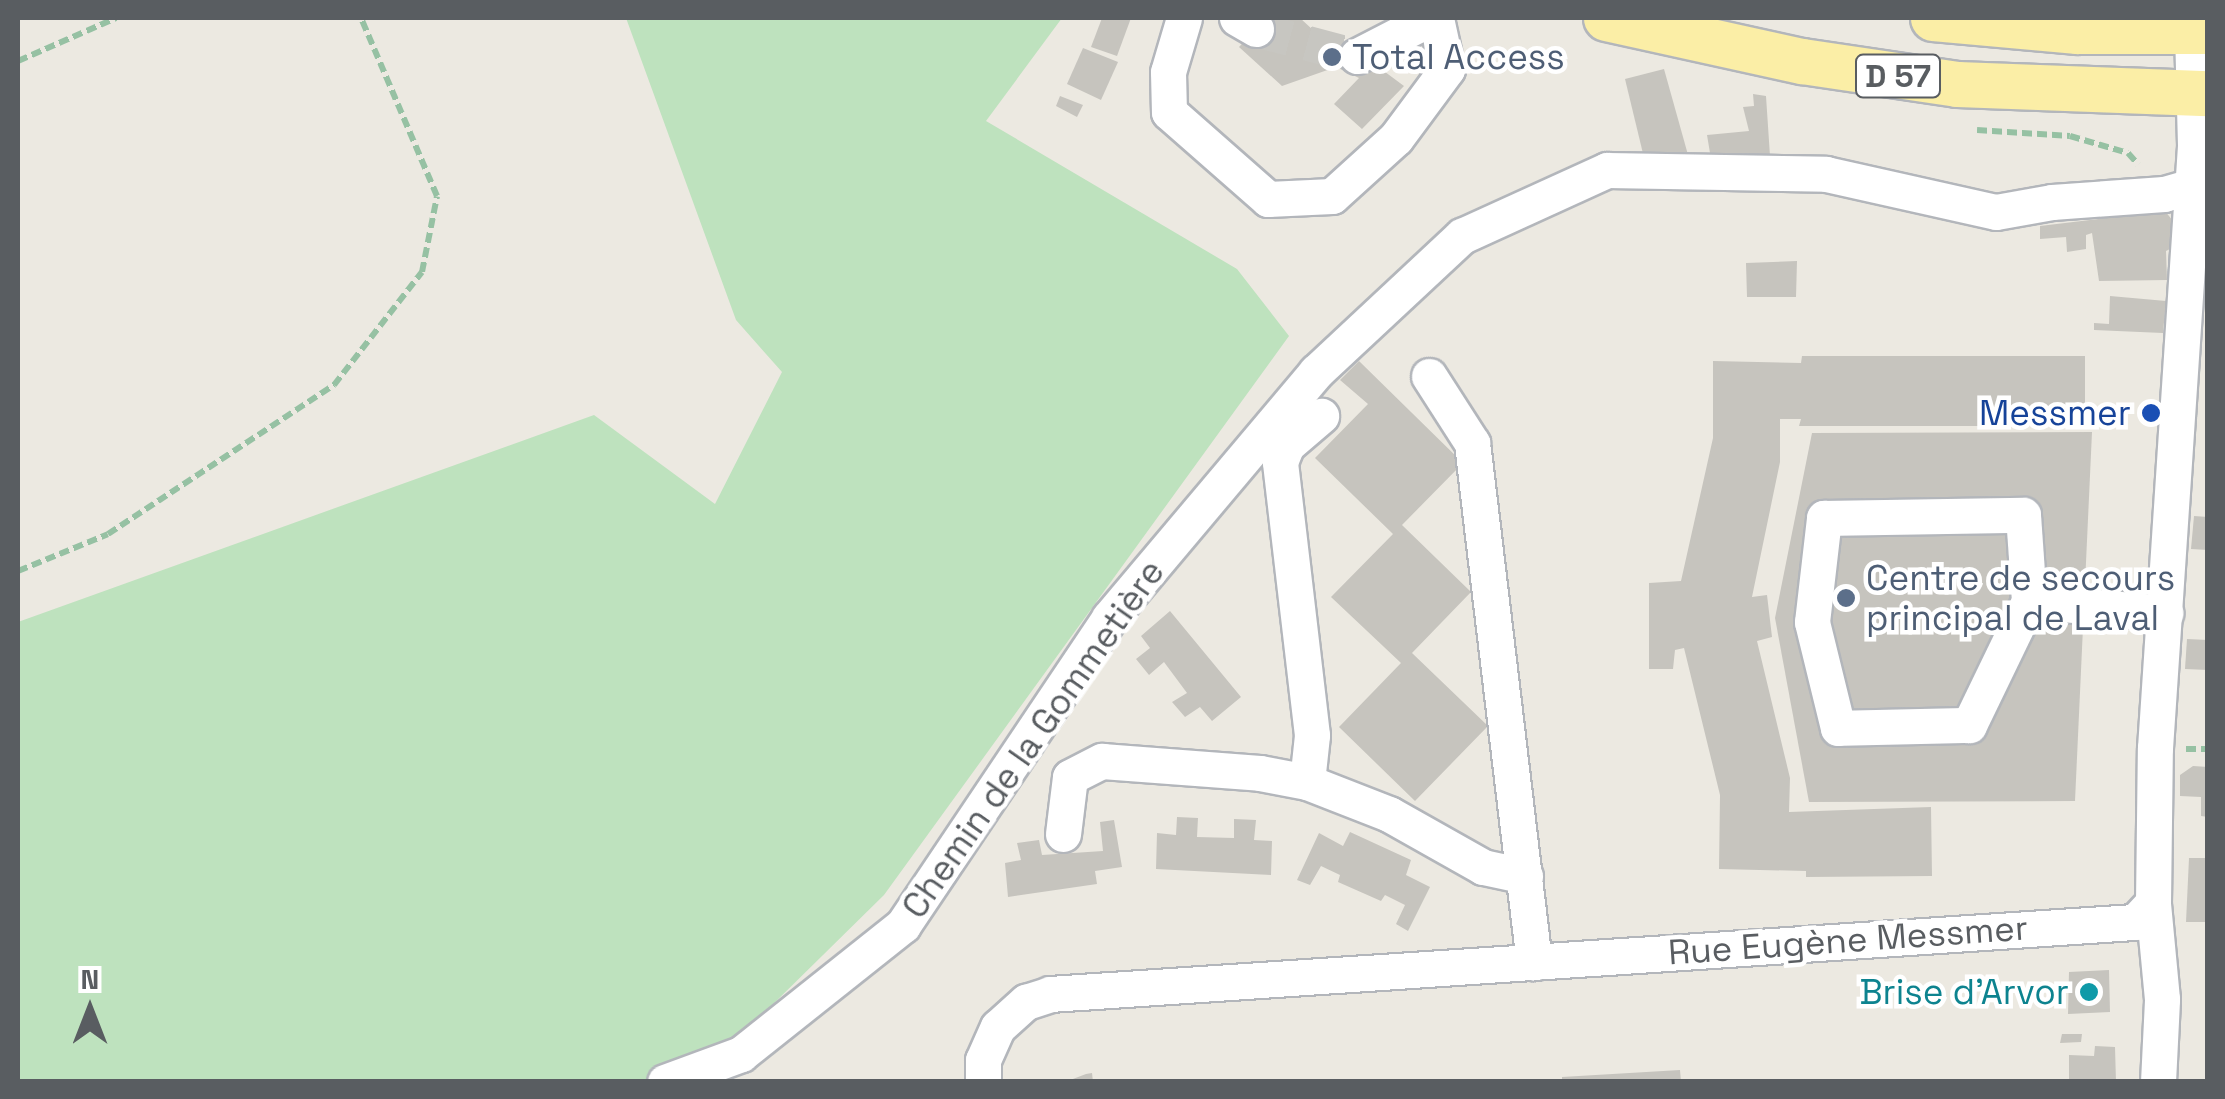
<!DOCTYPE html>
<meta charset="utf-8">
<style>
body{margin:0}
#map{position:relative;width:2225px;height:1099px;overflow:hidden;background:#ece9e1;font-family:"Space Grotesk",sans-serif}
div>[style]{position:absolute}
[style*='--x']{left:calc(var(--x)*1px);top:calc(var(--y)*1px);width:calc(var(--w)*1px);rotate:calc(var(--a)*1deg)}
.green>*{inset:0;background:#bee2be}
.building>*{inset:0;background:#c6c4be}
.minor-tunnel>*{height:35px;margin-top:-17.5px;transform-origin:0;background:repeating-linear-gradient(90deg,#c7c6c1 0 35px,transparent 0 53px)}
.path>*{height:6px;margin-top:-3px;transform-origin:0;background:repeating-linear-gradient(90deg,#96c1a3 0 10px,transparent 0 15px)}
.roads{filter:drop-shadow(2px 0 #b3b6bb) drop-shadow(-2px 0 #b3b6bb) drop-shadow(0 2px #b3b6bb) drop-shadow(0 -2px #b3b6bb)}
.minor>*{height:35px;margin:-17.5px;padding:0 17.5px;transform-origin:17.5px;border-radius:17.5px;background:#fff}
.major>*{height:45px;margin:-22.5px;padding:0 22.5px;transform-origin:22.5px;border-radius:22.5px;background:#fbeea6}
.dots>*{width:28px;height:28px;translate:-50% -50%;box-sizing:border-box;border:5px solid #fff;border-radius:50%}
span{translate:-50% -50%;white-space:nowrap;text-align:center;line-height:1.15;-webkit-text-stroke:9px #fff;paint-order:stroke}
.shield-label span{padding:2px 8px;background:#fff;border:2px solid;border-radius:8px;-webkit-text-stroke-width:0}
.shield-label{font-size:32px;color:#595d61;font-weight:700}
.service-label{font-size:35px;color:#4e5e75}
.left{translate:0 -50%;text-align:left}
.transit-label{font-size:35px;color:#164399}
.right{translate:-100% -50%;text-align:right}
.street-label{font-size:35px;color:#595d61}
.culture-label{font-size:35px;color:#0d838f}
.frame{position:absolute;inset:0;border:20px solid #595d61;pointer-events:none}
.north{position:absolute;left:40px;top:959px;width:100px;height:100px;-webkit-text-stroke:8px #fff;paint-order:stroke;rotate:0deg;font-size:28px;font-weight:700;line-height:40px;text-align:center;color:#595d61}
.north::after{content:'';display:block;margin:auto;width:35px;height:45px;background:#595d61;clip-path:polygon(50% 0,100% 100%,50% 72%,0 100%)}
</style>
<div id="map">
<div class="green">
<i style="clip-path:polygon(626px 18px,1062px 18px,986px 121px,1237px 269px,1289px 336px,884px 895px,695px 1081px,18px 1082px,18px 622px,594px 415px,715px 504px,782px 372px,736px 320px)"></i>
</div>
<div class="building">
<i style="clip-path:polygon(1102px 18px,1131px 18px,1117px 56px,1091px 47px)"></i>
<i style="clip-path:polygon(1267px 18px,1300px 18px,1326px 42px,1373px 63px,1404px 86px,1362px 129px,1334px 104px,1359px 78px,1336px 67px,1282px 86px,1239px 47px)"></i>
<i style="clip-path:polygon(1083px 48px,1118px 62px,1101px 100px,1067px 84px)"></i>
<i style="clip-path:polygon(1664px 69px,1690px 162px,1646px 166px,1625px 79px)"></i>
<i style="clip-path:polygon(1753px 94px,1766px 96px,1770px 156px,1711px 159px,1707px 135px,1749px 131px,1743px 107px,1754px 106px)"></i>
<i style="clip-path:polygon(1060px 96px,1083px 105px,1077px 117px,1056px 106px)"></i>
<i style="clip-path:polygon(2165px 211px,2173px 221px,2170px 249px,2166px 251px,2167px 280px,2099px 281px,2092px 233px,2086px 235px,2086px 249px,2067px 252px,2066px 237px,2040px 239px,2040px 226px)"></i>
<i style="clip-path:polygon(1797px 261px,1796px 297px,1747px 297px,1746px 263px)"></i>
<i style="clip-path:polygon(2110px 296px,2166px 301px,2163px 333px,2094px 330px,2094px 323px,2109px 324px)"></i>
<i style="clip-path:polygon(1802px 356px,2085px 356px,2085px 426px,1799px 426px,1801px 419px,1780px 419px,1780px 462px,1752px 597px,1767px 595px,1772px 637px,1757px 641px,1790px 778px,1789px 812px,1931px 807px,1932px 876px,1806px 877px,1806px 871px,1719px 869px,1720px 795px,1684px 648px,1675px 650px,1673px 669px,1649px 669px,1649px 583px,1681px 581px,1713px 438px,1713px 361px,1801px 363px)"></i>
<i style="clip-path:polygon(1359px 361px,1463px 463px,1402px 525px,1471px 592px,1412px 653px,1488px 726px,1415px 801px,1339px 727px,1401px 663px,1331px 597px,1393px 534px,1315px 458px,1368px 404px,1340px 380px)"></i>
<i style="clip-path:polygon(2092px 432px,2075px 801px,1809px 802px,1775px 618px,1812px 433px)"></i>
<i style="clip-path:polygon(2194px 516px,2208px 517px,2208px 550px,2191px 549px)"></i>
<i style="clip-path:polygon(1170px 611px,1241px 697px,1212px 721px,1200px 707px,1185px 717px,1172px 702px,1187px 693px,1164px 662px,1149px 675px,1136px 659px,1150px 648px,1141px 636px)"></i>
<i style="clip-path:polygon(2187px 639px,2208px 640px,2208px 670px,2185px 669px)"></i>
<i style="clip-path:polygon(2193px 766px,2208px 767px,2208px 817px,2201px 816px,2201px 797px,2180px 796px,2180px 775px)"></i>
<i style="clip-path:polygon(1177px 817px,1198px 818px,1197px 837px,1234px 838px,1234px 819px,1256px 820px,1254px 840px,1272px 841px,1271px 875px,1156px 869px,1157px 833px,1176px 835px)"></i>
<i style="clip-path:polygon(1114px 820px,1122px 867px,1095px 871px,1097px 884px,1008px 897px,1005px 863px,1021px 860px,1017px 843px,1039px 840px,1042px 855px,1103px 851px,1100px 822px)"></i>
<i style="clip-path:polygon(1350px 832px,1411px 860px,1406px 875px,1430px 887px,1408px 931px,1396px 924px,1405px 905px,1385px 895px,1381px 901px,1338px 882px,1340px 875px,1321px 866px,1310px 885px,1297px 880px,1319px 833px,1343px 846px)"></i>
<i style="clip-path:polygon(2189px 858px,2208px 858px,2208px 922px,2186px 922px)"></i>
<i style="clip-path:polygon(2109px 970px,2110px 1012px,2068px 1014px,2069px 972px)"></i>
<i style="clip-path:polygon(2062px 1034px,2082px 1034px,2081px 1042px,2060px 1043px)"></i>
<i style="clip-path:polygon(2095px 1046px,2115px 1047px,2116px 1082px,2069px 1081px,2069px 1055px,2094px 1056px)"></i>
<i style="clip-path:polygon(1680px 1070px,1681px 1082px,1562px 1082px,1562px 1077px)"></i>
<i style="clip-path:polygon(1092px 1073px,1093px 1082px,1065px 1082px,1086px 1074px)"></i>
</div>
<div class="minor-tunnel">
<i style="--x:1256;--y:29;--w:105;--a:15"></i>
</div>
<div class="path">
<i style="--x:18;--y:61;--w:107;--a:-23.7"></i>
<i style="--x:1977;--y:130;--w:93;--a:3.7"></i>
<i style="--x:2070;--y:136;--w:60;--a:16.3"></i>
<i style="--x:2128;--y:153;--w:15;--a:48"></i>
<i style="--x:18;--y:571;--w:97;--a:-22.3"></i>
<i style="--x:108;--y:534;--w:271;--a:-33.4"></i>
<i style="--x:334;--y:385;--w:143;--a:-52.1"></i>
<i style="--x:422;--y:272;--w:77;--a:-78.8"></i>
<i style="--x:437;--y:196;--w:194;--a:-113.1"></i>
<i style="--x:2186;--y:749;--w:22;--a:0"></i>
</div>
<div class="roads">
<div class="minor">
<i style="--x:1184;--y:18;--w:56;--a:106.5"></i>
<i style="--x:1168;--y:72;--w:40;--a:88.6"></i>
<i style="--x:1169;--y:112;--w:132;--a:41.3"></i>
<i style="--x:1268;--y:199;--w:64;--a:-2.7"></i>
<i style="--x:1332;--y:196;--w:86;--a:-42.2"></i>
<i style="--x:1396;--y:138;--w:86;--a:-53.5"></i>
<i style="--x:1447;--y:69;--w:52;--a:-102.2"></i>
<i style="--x:1237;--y:18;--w:22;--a:30"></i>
<i style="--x:1357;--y:56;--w:83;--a:-27.2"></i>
<i style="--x:1429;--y:376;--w:80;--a:57.3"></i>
<i style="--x:1472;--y:443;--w:523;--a:83.19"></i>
<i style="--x:2029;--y:601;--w:138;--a:115.8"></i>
<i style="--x:1969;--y:725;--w:131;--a:178.7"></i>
<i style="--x:1838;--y:728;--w:109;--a:-103.8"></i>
<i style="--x:1812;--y:622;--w:105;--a:-83.4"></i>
<i style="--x:1824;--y:518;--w:199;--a:-0.9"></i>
<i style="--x:2023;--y:515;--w:86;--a:86"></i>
<i style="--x:2029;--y:601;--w:137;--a:5"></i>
<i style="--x:1307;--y:782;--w:47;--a:-83.9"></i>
<i style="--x:1312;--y:735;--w:275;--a:-96.7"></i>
<i style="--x:1280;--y:462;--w:18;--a:-68"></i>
<i style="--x:1287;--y:445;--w:45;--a:-40.5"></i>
<i style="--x:1063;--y:834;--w:57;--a:-83"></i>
<i style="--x:1070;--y:777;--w:36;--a:-27"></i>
<i style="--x:1102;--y:761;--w:158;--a:4.3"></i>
<i style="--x:1260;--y:773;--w:48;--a:10.8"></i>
<i style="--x:1307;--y:782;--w:88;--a:21.3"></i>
<i style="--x:1389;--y:814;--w:108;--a:29.4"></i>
<i style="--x:1483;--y:867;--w:43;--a:12.1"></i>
<i style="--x:665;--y:1082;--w:81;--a:-20.2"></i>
<i style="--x:741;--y:1054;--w:207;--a:-38.5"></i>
<i style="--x:903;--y:925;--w:370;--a:-56.1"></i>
<i style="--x:1109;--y:618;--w:322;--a:-49.9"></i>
<i style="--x:1316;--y:372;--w:200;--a:-43"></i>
<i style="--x:1462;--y:236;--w:159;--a:-24.5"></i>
<i style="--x:1607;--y:170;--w:219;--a:1"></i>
<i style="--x:1826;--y:174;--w:174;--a:12.6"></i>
<i style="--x:1996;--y:212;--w:57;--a:-10.1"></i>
<i style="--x:2052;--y:202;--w:112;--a:-4.1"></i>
<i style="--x:2164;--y:194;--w:29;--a:-16"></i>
<i style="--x:983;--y:1082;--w:22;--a:-90"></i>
<i style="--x:983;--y:1060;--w:36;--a:-66"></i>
<i style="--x:998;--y:1027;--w:38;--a:-42"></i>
<i style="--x:1026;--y:1002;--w:25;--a:-18"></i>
<i style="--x:1050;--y:994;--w:1087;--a:-3.8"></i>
<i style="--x:2135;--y:922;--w:26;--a:-47"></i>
<i style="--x:2158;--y:1082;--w:83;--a:-87.2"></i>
<i style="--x:2162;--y:999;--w:96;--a:-95.4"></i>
<i style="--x:2153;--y:903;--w:155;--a:-89.3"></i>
<i style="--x:2155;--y:748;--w:604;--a:-86.2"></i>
<i style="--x:2195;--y:145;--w:114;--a:-91.5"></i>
</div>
<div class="major">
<i style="--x:1606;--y:18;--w:201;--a:12.4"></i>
<i style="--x:1802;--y:61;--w:157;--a:8.4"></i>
<i style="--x:1957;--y:84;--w:251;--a:2.1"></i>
<i style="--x:1933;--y:18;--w:145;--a:5.2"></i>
<i style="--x:2077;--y:31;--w:131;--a:0"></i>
</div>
</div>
<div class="dots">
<i style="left:1332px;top:57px;background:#5c6f8a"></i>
<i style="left:2151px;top:413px;background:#1a4fb4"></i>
<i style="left:1846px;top:598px;background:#5c6f8a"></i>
<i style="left:2089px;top:992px;background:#0f9aa8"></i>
</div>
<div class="shield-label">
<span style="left:1898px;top:76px">D 57</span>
</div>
<div class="service-label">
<span class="left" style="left:1352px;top:57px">Total Access</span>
<span class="left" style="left:1866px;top:598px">Centre de secours<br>principal de Laval</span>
</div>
<div class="transit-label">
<span class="right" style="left:2131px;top:413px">Messmer</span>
</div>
<div class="street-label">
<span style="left:1033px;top:739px;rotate:-55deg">Chemin de la Gommetière</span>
<span style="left:1848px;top:940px;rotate:-4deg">Rue Eugène Messmer</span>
</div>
<div class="culture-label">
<span class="right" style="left:2069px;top:992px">Brise d'Arvor</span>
</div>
<div class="frame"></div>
<div class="north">N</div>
</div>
